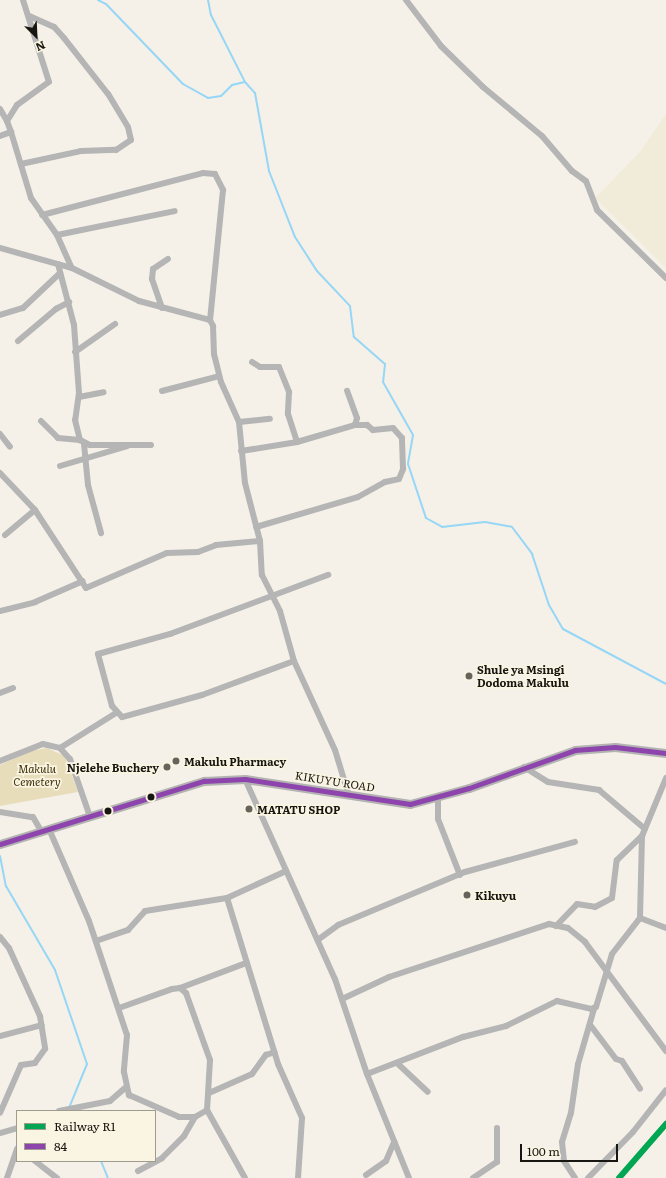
<!DOCTYPE html>
<style>
body{margin:0}
#map{position:relative;width:666px;height:1178px;overflow:hidden;background:#f5f1e8;font-family:Literata,serif}
div>[style]{position:absolute}
[style*='--x']{left:calc(var(--x)*1px);top:calc(var(--y)*1px);width:calc(var(--w)*1px);rotate:calc(var(--a)*1deg)}
.built>*{inset:0;background:#f1ebd9}
.green>*{inset:0;background:#e8ddbb}
.stream>*{height:2px;margin:-1px;padding:0 1px;transform-origin:1px;border-radius:1px;background:#96d6f6}
.street>*{height:6px;margin:-3px;padding:0 3px;transform-origin:3px;border-radius:3px;background:#b4b5b4}
.secondary>*{height:9px;margin:-4.5px;padding:0 4.5px;transform-origin:4.5px;border-radius:4.5px;background:#b3b4b2}
.bus-1>*{height:5px;margin:-2.5px;padding:0 2.5px;transform-origin:2.5px;border-radius:2.5px;background:#8e44ad}
.rail-1>*{height:6px;margin:-3px;padding:0 3px;transform-origin:3px;border-radius:3px;background:#00a651}
.dots>*{width:11px;height:11px;translate:-50% -50%;box-sizing:border-box;border:2px solid #faf4e3;border-radius:50%}
span{translate:-50% -50%;white-space:nowrap;text-align:center;line-height:1.15;-webkit-text-stroke:3.5px #faf4e3;paint-order:stroke}
.poi-label{font-size:11px;color:#181610;font-weight:700}
.left{translate:0 -50%;text-align:left}
.right{translate:-100% -50%;text-align:right}
.park-label{font-size:11px;color:#40330c;font-style:italic}
.street-label{font-size:11px;color:#181610}
.legend{position:absolute;left:16px;top:1110px;width:140px;height:52px;box-sizing:border-box;background:#faf4e3;border:1px solid #a09b8f;margin:0;padding:5px 7px;list-style:none;font-size:12px;color:#181610}
.legend li{display:flex;align-items:center;gap:8px;height:20px}
.legend b{width:20px;border:1px solid #a09b8f}
.north{position:absolute;left:16px;top:16px;width:40px;height:40px;-webkit-text-stroke:3px #faf4e3;paint-order:stroke;rotate:156deg;font-size:11px;font-weight:700;line-height:16px;text-align:center;color:#181610}
.north::after{content:'';display:block;margin:auto;width:14px;height:18px;background:#181610;clip-path:polygon(50% 0,100% 100%,50% 72%,0 100%)}
.scale{position:absolute;left:520px;top:1144px;width:98px;height:18px;box-sizing:border-box;border:2px solid #181610;border-top:0;padding-left:5px;font-size:12px;line-height:14px;white-space:nowrap;color:#181610;-webkit-text-stroke:3px #faf4e3;paint-order:stroke}
</style>
<div id="map">
<div class="built">
<i style="clip-path:polygon(666px 114px,666px 268px,595px 198px,640px 152px)"></i>
</div>
<div class="green">
<i style="clip-path:polygon(47px 748px,65px 756px,78px 792px,0 806px,0 765px,30px 751px)"></i>
</div>
<div class="stream">
<i style="--x:98;--y:0;--w:9;--a:27"></i>
<i style="--x:106;--y:4;--w:111;--a:46.1"></i>
<i style="--x:183;--y:84;--w:29;--a:29"></i>
<i style="--x:208;--y:98;--w:13;--a:-9"></i>
<i style="--x:221;--y:96;--w:16;--a:-45"></i>
<i style="--x:232;--y:85;--w:13;--a:-13"></i>
<i style="--x:245;--y:82;--w:15;--a:48"></i>
<i style="--x:255;--y:93;--w:79;--a:79.8"></i>
<i style="--x:269;--y:171;--w:71;--a:68.5"></i>
<i style="--x:295;--y:237;--w:40;--a:57.1"></i>
<i style="--x:317;--y:271;--w:48;--a:46.7"></i>
<i style="--x:350;--y:306;--w:31;--a:83"></i>
<i style="--x:354;--y:337;--w:41;--a:41.1"></i>
<i style="--x:385;--y:364;--w:18;--a:96"></i>
<i style="--x:383;--y:382;--w:61;--a:60.5"></i>
<i style="--x:413;--y:435;--w:29;--a:100"></i>
<i style="--x:408;--y:464;--w:57;--a:71.6"></i>
<i style="--x:426;--y:518;--w:18;--a:29"></i>
<i style="--x:442;--y:527;--w:43;--a:-6.6"></i>
<i style="--x:485;--y:522;--w:27;--a:10"></i>
<i style="--x:512;--y:527;--w:34;--a:53"></i>
<i style="--x:532;--y:554;--w:54;--a:71.6"></i>
<i style="--x:549;--y:605;--w:28;--a:60"></i>
<i style="--x:563;--y:629;--w:117;--a:28.1"></i>
<i style="--x:208;--y:0;--w:15;--a:79"></i>
<i style="--x:211;--y:15;--w:75;--a:63.1"></i>
<i style="--x:0;--y:856;--w:31;--a:79"></i>
<i style="--x:6;--y:886;--w:97;--a:59.7"></i>
<i style="--x:55;--y:970;--w:99;--a:71.2"></i>
<i style="--x:87;--y:1064;--w:48;--a:112.2"></i>
<i style="--x:101;--y:1161;--w:18;--a:68"></i>
</div>
<div class="street">
<i style="--x:406;--y:0;--w:58;--a:52.7"></i>
<i style="--x:441;--y:46;--w:59;--a:44.3"></i>
<i style="--x:483;--y:87;--w:77;--a:39.7"></i>
<i style="--x:542;--y:136;--w:46;--a:49.4"></i>
<i style="--x:572;--y:171;--w:17;--a:36"></i>
<i style="--x:586;--y:181;--w:31;--a:69"></i>
<i style="--x:597;--y:210;--w:97;--a:44.6"></i>
<i style="--x:0;--y:109;--w:14;--a:60"></i>
<i style="--x:11;--y:132;--w:12;--a:-110"></i>
<i style="--x:7;--y:121;--w:19;--a:-58"></i>
<i style="--x:17;--y:105;--w:39;--a:-36"></i>
<i style="--x:49;--y:82;--w:86;--a:-107.6"></i>
<i style="--x:0;--y:136;--w:12;--a:-20"></i>
<i style="--x:11;--y:132;--w:69;--a:73.1"></i>
<i style="--x:31;--y:198;--w:45;--a:54.9"></i>
<i style="--x:57;--y:235;--w:36;--a:66"></i>
<i style="--x:21;--y:164;--w:61;--a:-12.2"></i>
<i style="--x:81;--y:151;--w:35;--a:-2"></i>
<i style="--x:116;--y:150;--w:18;--a:-34"></i>
<i style="--x:131;--y:140;--w:13;--a:-103"></i>
<i style="--x:128;--y:127;--w:39;--a:-121"></i>
<i style="--x:108;--y:94;--w:71;--a:-128.2"></i>
<i style="--x:64;--y:38;--w:15;--a:-132"></i>
<i style="--x:54;--y:27;--w:27;--a:-156"></i>
<i style="--x:42;--y:215;--w:166;--a:-14.6"></i>
<i style="--x:203;--y:173;--w:12;--a:5"></i>
<i style="--x:215;--y:174;--w:18;--a:63"></i>
<i style="--x:223;--y:190;--w:131;--a:95.7"></i>
<i style="--x:57;--y:235;--w:120;--a:-11.5"></i>
<i style="--x:0;--y:248;--w:75;--a:15.5"></i>
<i style="--x:72;--y:268;--w:75;--a:26.2"></i>
<i style="--x:139;--y:301;--w:73;--a:15"></i>
<i style="--x:210;--y:320;--w:7;--a:63"></i>
<i style="--x:213;--y:326;--w:28;--a:88"></i>
<i style="--x:214;--y:354;--w:29;--a:76"></i>
<i style="--x:221;--y:382;--w:44;--a:65.8"></i>
<i style="--x:239;--y:422;--w:61;--a:84.4"></i>
<i style="--x:245;--y:483;--w:60;--a:75.5"></i>
<i style="--x:260;--y:541;--w:34;--a:87"></i>
<i style="--x:262;--y:575;--w:40;--a:63.4"></i>
<i style="--x:280;--y:611;--w:52;--a:74.4"></i>
<i style="--x:294;--y:661;--w:98;--a:65.3"></i>
<i style="--x:335;--y:750;--w:48;--a:73.1"></i>
<i style="--x:58;--y:264;--w:63;--a:75.3"></i>
<i style="--x:74;--y:325;--w:68;--a:85.8"></i>
<i style="--x:79;--y:393;--w:27;--a:98"></i>
<i style="--x:75;--y:420;--w:21;--a:76"></i>
<i style="--x:80;--y:440;--w:11;--a:27"></i>
<i style="--x:90;--y:445;--w:61;--a:0"></i>
<i style="--x:162;--y:308;--w:31;--a:-109"></i>
<i style="--x:152;--y:279;--w:10;--a:-84"></i>
<i style="--x:153;--y:269;--w:18;--a:-34"></i>
<i style="--x:0;--y:315;--w:24;--a:-17"></i>
<i style="--x:23;--y:308;--w:51;--a:-43.4"></i>
<i style="--x:18;--y:341;--w:50;--a:-40.1"></i>
<i style="--x:56;--y:309;--w:15;--a:-28"></i>
<i style="--x:75;--y:352;--w:49;--a:-35"></i>
<i style="--x:252;--y:362;--w:9;--a:32"></i>
<i style="--x:260;--y:367;--w:19;--a:0"></i>
<i style="--x:279;--y:367;--w:27;--a:68"></i>
<i style="--x:289;--y:392;--w:22;--a:93"></i>
<i style="--x:288;--y:414;--w:29;--a:72"></i>
<i style="--x:162;--y:391;--w:59;--a:-14.7"></i>
<i style="--x:79;--y:397;--w:25;--a:-11"></i>
<i style="--x:41;--y:421;--w:24;--a:45"></i>
<i style="--x:58;--y:438;--w:22;--a:5"></i>
<i style="--x:239;--y:422;--w:31;--a:-6"></i>
<i style="--x:0;--y:434;--w:16;--a:52"></i>
<i style="--x:84;--y:444;--w:41;--a:84.4"></i>
<i style="--x:88;--y:485;--w:50;--a:74.8"></i>
<i style="--x:241;--y:451;--w:57;--a:-9.1"></i>
<i style="--x:297;--y:442;--w:60;--a:-16.3"></i>
<i style="--x:355;--y:425;--w:7;--a:-74"></i>
<i style="--x:357;--y:418;--w:29;--a:-110"></i>
<i style="--x:60;--y:466;--w:70;--a:-16.6"></i>
<i style="--x:0;--y:473;--w:51;--a:46.6"></i>
<i style="--x:35;--y:510;--w:93;--a:56.8"></i>
<i style="--x:86;--y:588;--w:88;--a:-23.4"></i>
<i style="--x:167;--y:553;--w:31;--a:-2"></i>
<i style="--x:198;--y:552;--w:19;--a:-21"></i>
<i style="--x:216;--y:545;--w:44;--a:-5.2"></i>
<i style="--x:256;--y:527;--w:106;--a:-16.4"></i>
<i style="--x:358;--y:497;--w:31;--a:-29"></i>
<i style="--x:385;--y:482;--w:14;--a:-12"></i>
<i style="--x:399;--y:479;--w:11;--a:-68"></i>
<i style="--x:403;--y:469;--w:31;--a:-92"></i>
<i style="--x:402;--y:438;--w:13;--a:-132"></i>
<i style="--x:393;--y:428;--w:20;--a:174"></i>
<i style="--x:373;--y:430;--w:8;--a:-140"></i>
<i style="--x:367;--y:425;--w:12;--a:180"></i>
<i style="--x:5;--y:535;--w:39;--a:-40"></i>
<i style="--x:0;--y:611;--w:36;--a:-14"></i>
<i style="--x:35;--y:602;--w:52;--a:-23.6"></i>
<i style="--x:294;--y:661;--w:98;--a:159.7"></i>
<i style="--x:202;--y:695;--w:83;--a:164.6"></i>
<i style="--x:122;--y:717;--w:15;--a:-132"></i>
<i style="--x:112;--y:706;--w:54;--a:-105.1"></i>
<i style="--x:98;--y:654;--w:75;--a:-15.5"></i>
<i style="--x:170;--y:634;--w:169;--a:-20.5"></i>
<i style="--x:0;--y:693;--w:14;--a:-21"></i>
<i style="--x:60;--y:748;--w:66;--a:-32"></i>
<i style="--x:0;--y:761;--w:46;--a:-21.6"></i>
<i style="--x:43;--y:744;--w:17;--a:13"></i>
<i style="--x:60;--y:748;--w:15;--a:48"></i>
<i style="--x:70;--y:759;--w:58;--a:70.9"></i>
<i style="--x:524;--y:767;--w:28;--a:32"></i>
<i style="--x:548;--y:782;--w:52;--a:8.9"></i>
<i style="--x:599;--y:790;--w:60;--a:40.3"></i>
<i style="--x:245;--y:779;--w:219;--a:65.8"></i>
<i style="--x:335;--y:979;--w:100;--a:71.4"></i>
<i style="--x:367;--y:1074;--w:112;--a:68"></i>
<i style="--x:438;--y:798;--w:21;--a:90"></i>
<i style="--x:438;--y:819;--w:60;--a:68.6"></i>
<i style="--x:0;--y:812;--w:33;--a:9"></i>
<i style="--x:33;--y:817;--w:16;--a:60"></i>
<i style="--x:49;--y:829;--w:100;--a:66.5"></i>
<i style="--x:89;--y:921;--w:120;--a:71.6"></i>
<i style="--x:127;--y:1035;--w:37;--a:95"></i>
<i style="--x:124;--y:1072;--w:24;--a:78"></i>
<i style="--x:129;--y:1095;--w:55;--a:23.7"></i>
<i style="--x:179;--y:1117;--w:16;--a:0"></i>
<i style="--x:195;--y:1117;--w:14;--a:-30"></i>
<i style="--x:227;--y:898;--w:174;--a:72.9"></i>
<i style="--x:278;--y:1064;--w:59;--a:66"></i>
<i style="--x:302;--y:1118;--w:60;--a:93.8"></i>
<i style="--x:640;--y:918;--w:28;--a:21"></i>
<i style="--x:556;--y:926;--w:30;--a:-46"></i>
<i style="--x:577;--y:904;--w:18;--a:9"></i>
<i style="--x:595;--y:907;--w:19;--a:-28"></i>
<i style="--x:612;--y:898;--w:38;--a:-83"></i>
<i style="--x:617;--y:860;--w:35;--a:-44"></i>
<i style="--x:0;--y:937;--w:14;--a:51"></i>
<i style="--x:9;--y:948;--w:75;--a:65.5"></i>
<i style="--x:40;--y:1016;--w:33;--a:81"></i>
<i style="--x:45;--y:1049;--w:17;--a:126"></i>
<i style="--x:35;--y:1063;--w:14;--a:172"></i>
<i style="--x:21;--y:1065;--w:52;--a:113.6"></i>
<i style="--x:319;--y:939;--w:24;--a:-36"></i>
<i style="--x:338;--y:925;--w:138;--a:-22.7"></i>
<i style="--x:465;--y:872;--w:114;--a:-15.3"></i>
<i style="--x:96;--y:941;--w:34;--a:-19"></i>
<i style="--x:128;--y:930;--w:25;--a:-48"></i>
<i style="--x:145;--y:911;--w:83;--a:-9"></i>
<i style="--x:227;--y:898;--w:65;--a:-24.6"></i>
<i style="--x:180;--y:988;--w:71;--a:-20.7"></i>
<i style="--x:342;--y:999;--w:52;--a:-25.1"></i>
<i style="--x:389;--y:977;--w:169;--a:-18.3"></i>
<i style="--x:549;--y:924;--w:19;--a:12"></i>
<i style="--x:568;--y:928;--w:22;--a:39"></i>
<i style="--x:585;--y:942;--w:136;--a:53.4"></i>
<i style="--x:119;--y:1008;--w:56;--a:-19.7"></i>
<i style="--x:172;--y:989;--w:8;--a:-7"></i>
<i style="--x:180;--y:988;--w:8;--a:40"></i>
<i style="--x:186;--y:993;--w:71;--a:70.3"></i>
<i style="--x:210;--y:1060;--w:50;--a:93.4"></i>
<i style="--x:207;--y:1110;--w:78;--a:60.8"></i>
<i style="--x:591;--y:1026;--w:41;--a:52.9"></i>
<i style="--x:616;--y:1059;--w:6;--a:18"></i>
<i style="--x:622;--y:1061;--w:33;--a:57"></i>
<i style="--x:0;--y:1036;--w:43;--a:-14.7"></i>
<i style="--x:397;--y:1063;--w:42;--a:43.1"></i>
<i style="--x:367;--y:1074;--w:103;--a:-21.1"></i>
<i style="--x:463;--y:1037;--w:44;--a:-14.3"></i>
<i style="--x:506;--y:1026;--w:57;--a:-26.1"></i>
<i style="--x:557;--y:1001;--w:35;--a:13"></i>
<i style="--x:591;--y:1009;--w:5;--a:-22"></i>
<i style="--x:596;--y:1007;--w:55;--a:-73.2"></i>
<i style="--x:612;--y:954;--w:46;--a:-52.1"></i>
<i style="--x:640;--y:918;--w:82;--a:-88.6"></i>
<i style="--x:642;--y:836;--w:63;--a:-67.5"></i>
<i style="--x:209;--y:1093;--w:47;--a:-23.8"></i>
<i style="--x:252;--y:1074;--w:24;--a:-54"></i>
<i style="--x:266;--y:1055;--w:9;--a:-18"></i>
<i style="--x:59;--y:1111;--w:52;--a:-11.1"></i>
<i style="--x:110;--y:1101;--w:20;--a:-41"></i>
<i style="--x:0;--y:1133;--w:18;--a:-16"></i>
<i style="--x:35;--y:1161;--w:28;--a:38"></i>
<i style="--x:138;--y:1171;--w:27;--a:-28"></i>
<i style="--x:162;--y:1158;--w:31;--a:-45"></i>
<i style="--x:184;--y:1136;--w:22;--a:-60"></i>
<i style="--x:366;--y:1175;--w:24;--a:-35"></i>
<i style="--x:386;--y:1161;--w:21;--a:-67"></i>
<i style="--x:7;--y:1178;--w:31;--a:-71"></i>
<i style="--x:473;--y:1178;--w:29;--a:-34"></i>
<i style="--x:497;--y:1162;--w:34;--a:-90"></i>
<i style="--x:575;--y:1178;--w:20;--a:-123"></i>
<i style="--x:564;--y:1161;--w:19;--a:-96"></i>
<i style="--x:562;--y:1142;--w:30;--a:-73"></i>
<i style="--x:571;--y:1113;--w:49;--a:-81.9"></i>
<i style="--x:578;--y:1064;--w:57;--a:-73.8"></i>
<i style="--x:588;--y:1178;--w:64;--a:-45.6"></i>
<i style="--x:633;--y:1132;--w:53;--a:-51.8"></i>
</div>
<div class="secondary">
<i style="--x:0;--y:844;--w:214;--a:-17.2"></i>
<i style="--x:204;--y:781;--w:41;--a:-2.8"></i>
<i style="--x:245;--y:779;--w:167;--a:8.6"></i>
<i style="--x:410;--y:804;--w:61;--a:-15.2"></i>
<i style="--x:469;--y:788;--w:113;--a:-19.7"></i>
<i style="--x:575;--y:750;--w:40;--a:-4.3"></i>
<i style="--x:615;--y:747;--w:51;--a:6.7"></i>
</div>
<div class="bus-1">
<i style="--x:0;--y:844;--w:214;--a:-17.2"></i>
<i style="--x:204;--y:781;--w:41;--a:-2.8"></i>
<i style="--x:245;--y:779;--w:167;--a:8.6"></i>
<i style="--x:410;--y:804;--w:61;--a:-15.2"></i>
<i style="--x:469;--y:788;--w:113;--a:-19.7"></i>
<i style="--x:575;--y:750;--w:40;--a:-4.3"></i>
<i style="--x:615;--y:747;--w:51;--a:6.7"></i>
</div>
<div class="rail-1">
<i style="--x:619;--y:1178;--w:72;--a:-49"></i>
</div>
<div class="dots">
<i style="left:469px;top:676px;background:#65635c"></i>
<i style="left:176px;top:761px;background:#65635c"></i>
<i style="left:167px;top:767px;background:#65635c"></i>
<i style="left:151px;top:797px;background:#181610"></i>
<i style="left:249px;top:809px;background:#65635c"></i>
<i style="left:108px;top:811px;background:#181610"></i>
<i style="left:467px;top:895px;background:#65635c"></i>
</div>
<div class="poi-label">
<span class="left" style="left:477px;top:676px">Shule ya Msingi<br>Dodoma Makulu</span>
<span class="left" style="left:184px;top:761px">Makulu Pharmacy</span>
<span class="right" style="left:159px;top:767px">Njelehe Buchery</span>
<span class="left" style="left:257px;top:809px">MATATU SHOP</span>
<span class="left" style="left:475px;top:895px">Kikuyu</span>
</div>
<div class="park-label">
<span style="left:37px;top:775px">Makulu<br>Cemetery</span>
</div>
<div class="street-label">
<span style="left:335px;top:781px;rotate:9deg">KIKUYU ROAD</span>
</div>
<ul class="legend">
<li><b style="height:5px;background:#00a651"></b>Railway R1</li>
<li><b style="height:5px;background:#8e44ad"></b>84</li>
</ul>
<div class="north">N</div>
<div class="scale">100 m</div>
</div>
